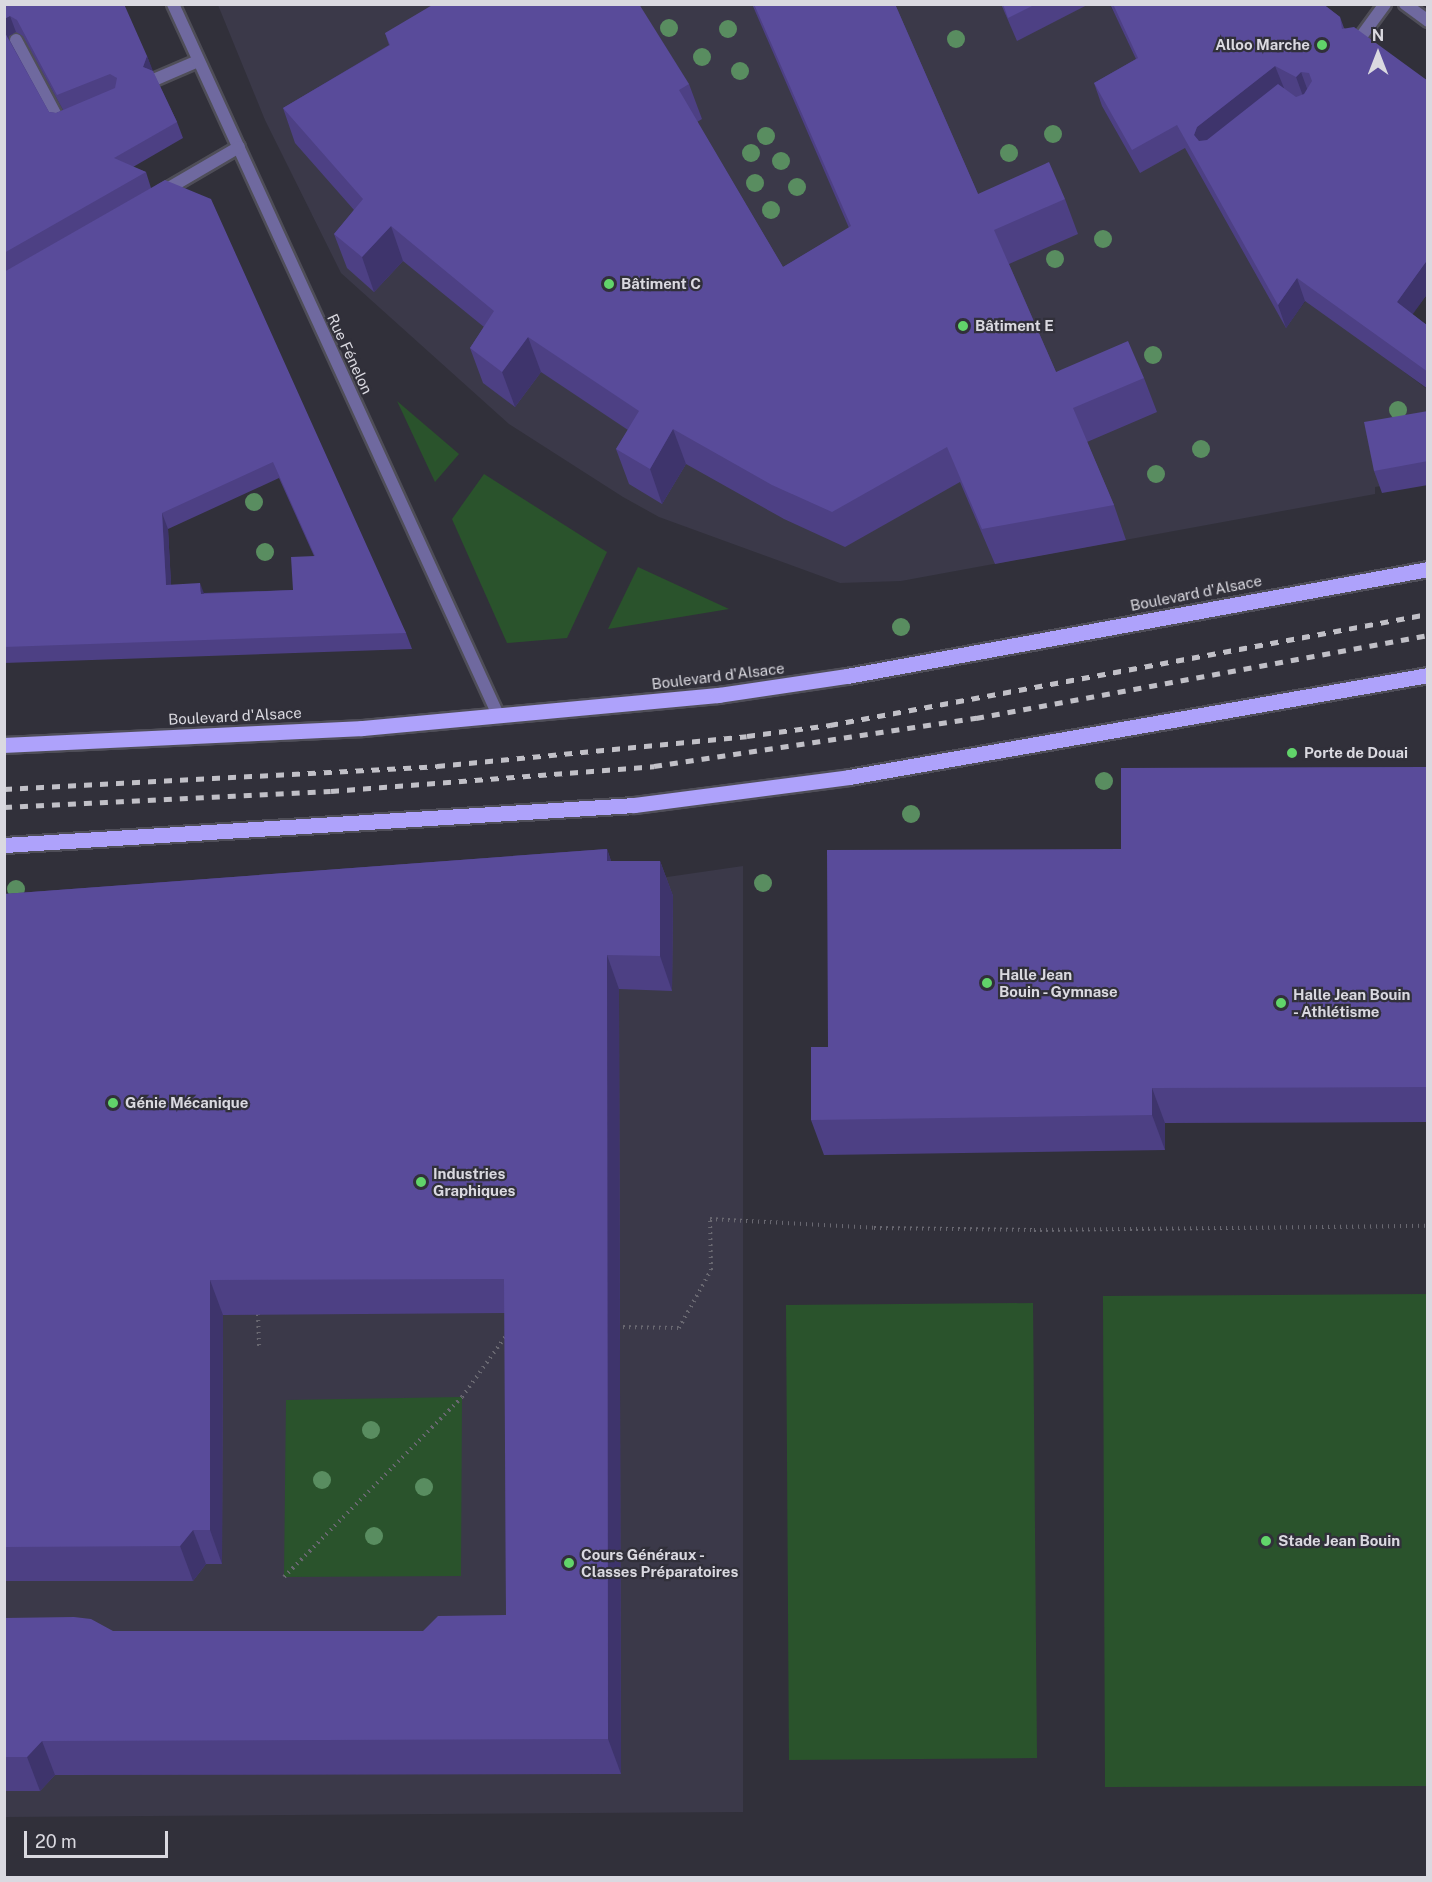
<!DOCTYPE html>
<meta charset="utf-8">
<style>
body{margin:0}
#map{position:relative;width:1432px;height:1882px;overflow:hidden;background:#31303a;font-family:"Public Sans",sans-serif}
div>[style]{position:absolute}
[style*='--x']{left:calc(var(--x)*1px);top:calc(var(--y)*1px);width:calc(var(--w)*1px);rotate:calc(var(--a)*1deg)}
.built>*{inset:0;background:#3b3949}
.green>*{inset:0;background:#2a532c}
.path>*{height:4px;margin-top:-2px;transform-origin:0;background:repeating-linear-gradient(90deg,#696871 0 1.5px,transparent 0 6px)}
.roads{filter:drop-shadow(2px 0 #4f4e58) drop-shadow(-2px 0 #4f4e58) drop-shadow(0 2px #4f4e58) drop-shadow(0 -2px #4f4e58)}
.service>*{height:12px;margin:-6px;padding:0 6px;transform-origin:6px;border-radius:6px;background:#6f699f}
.minor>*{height:12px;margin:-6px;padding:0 6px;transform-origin:6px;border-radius:6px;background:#6f699f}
.primary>*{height:15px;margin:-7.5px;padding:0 7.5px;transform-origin:7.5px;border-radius:7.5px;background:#aea2fb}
.rail>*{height:4.5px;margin-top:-2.25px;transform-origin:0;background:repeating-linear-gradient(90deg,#c1c0c7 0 8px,transparent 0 16px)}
.trees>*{width:18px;height:18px;margin:-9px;border-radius:50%;background:#598d60}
.wall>*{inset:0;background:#4d4084}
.shaded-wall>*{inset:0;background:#3e346c}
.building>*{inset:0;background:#594b9a}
.dots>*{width:16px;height:16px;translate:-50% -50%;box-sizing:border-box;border:3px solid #31303a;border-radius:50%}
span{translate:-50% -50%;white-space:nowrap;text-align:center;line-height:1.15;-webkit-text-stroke:4.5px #31303a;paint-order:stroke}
.poi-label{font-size:15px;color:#dad9e0;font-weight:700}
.right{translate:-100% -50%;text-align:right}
.left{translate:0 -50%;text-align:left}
.street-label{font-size:15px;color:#dad9e0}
.frame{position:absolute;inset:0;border:6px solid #dad9e0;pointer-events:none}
.north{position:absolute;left:1348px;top:24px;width:60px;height:60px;-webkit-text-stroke:4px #31303a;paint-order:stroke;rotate:0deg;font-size:16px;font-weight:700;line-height:24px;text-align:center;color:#dad9e0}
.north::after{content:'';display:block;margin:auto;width:21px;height:27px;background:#dad9e0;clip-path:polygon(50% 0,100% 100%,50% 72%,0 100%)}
.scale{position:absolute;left:24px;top:1831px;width:144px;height:27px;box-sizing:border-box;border:3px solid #dad9e0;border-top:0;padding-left:8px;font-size:18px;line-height:21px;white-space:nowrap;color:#dad9e0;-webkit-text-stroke:4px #31303a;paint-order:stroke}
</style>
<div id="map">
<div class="built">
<i style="clip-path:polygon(218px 5px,1110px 5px,1286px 327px,1307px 299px,1427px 389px,1427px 435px,1381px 486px,1375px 487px,1375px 494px,901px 581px,840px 583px,659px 517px,623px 497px,509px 424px,341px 273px,265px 120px)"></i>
<i style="clip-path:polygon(743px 866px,743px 1812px,5px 1817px,5px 930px,619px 884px)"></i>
</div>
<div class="green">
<i style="clip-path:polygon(397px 401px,459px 454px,435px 482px)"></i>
<i style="clip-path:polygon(484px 474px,607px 552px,567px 638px,507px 643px,452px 519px)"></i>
<i style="clip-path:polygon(638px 567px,729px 609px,608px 629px)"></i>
<i style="clip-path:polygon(1427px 1294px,1427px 1786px,1105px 1787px,1103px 1296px)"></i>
<i style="clip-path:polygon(1033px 1303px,1037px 1758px,789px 1760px,786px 1305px)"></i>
<i style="clip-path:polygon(462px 1397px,461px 1576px,284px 1577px,286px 1400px)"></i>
</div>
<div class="path">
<i style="--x:258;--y:1314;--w:36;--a:88"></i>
<i style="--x:617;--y:1327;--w:62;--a:0.9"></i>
<i style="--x:679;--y:1328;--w:66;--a:-61.1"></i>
<i style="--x:711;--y:1270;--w:51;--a:-91.1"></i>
<i style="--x:710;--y:1219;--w:164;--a:3.1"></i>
<i style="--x:874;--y:1228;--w:160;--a:0.7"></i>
<i style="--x:1034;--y:1230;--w:394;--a:-0.6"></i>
<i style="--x:284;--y:1577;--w:253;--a:-45.3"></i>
<i style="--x:462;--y:1397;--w:79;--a:-54.3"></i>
</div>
<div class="roads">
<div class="service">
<i style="--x:16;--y:40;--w:92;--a:62"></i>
<i style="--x:59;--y:121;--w:5;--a:-22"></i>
<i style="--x:1355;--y:45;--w:51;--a:-53.8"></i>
<i style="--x:156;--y:79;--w:46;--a:-23.2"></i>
</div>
<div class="minor">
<i style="--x:173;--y:4;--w:784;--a:65.43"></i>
<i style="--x:1405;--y:4;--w:29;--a:36"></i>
<i style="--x:162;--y:192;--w:89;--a:-30.3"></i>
</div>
<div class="primary">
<i style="--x:4;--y:745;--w:358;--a:-2.7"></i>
<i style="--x:362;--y:728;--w:358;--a:-5.3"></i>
<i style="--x:718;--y:695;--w:130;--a:-8.4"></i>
<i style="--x:847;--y:676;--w:591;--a:-10.43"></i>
<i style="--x:4;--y:845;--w:631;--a:-3.63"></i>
<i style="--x:634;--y:805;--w:217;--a:-7.4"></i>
<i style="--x:849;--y:777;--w:588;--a:-9.99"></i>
</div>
</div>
<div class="rail">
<i style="--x:4;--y:789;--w:434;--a:-3"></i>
<i style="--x:437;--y:766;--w:311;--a:-5.5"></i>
<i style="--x:747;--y:736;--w:84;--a:-7.5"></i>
<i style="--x:830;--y:725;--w:608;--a:-10.52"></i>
<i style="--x:4;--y:807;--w:327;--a:-2.8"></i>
<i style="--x:331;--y:791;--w:324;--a:-4.4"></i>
<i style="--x:654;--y:766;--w:326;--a:-8.5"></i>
<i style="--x:976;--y:718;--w:460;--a:-10.4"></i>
</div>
<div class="trees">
<i style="left:669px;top:28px"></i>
<i style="left:728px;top:29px"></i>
<i style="left:956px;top:39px"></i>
<i style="left:702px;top:57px"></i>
<i style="left:740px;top:71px"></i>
<i style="left:1053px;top:134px"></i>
<i style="left:766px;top:136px"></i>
<i style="left:751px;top:153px"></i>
<i style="left:1009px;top:153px"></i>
<i style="left:781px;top:161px"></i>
<i style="left:755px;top:183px"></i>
<i style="left:797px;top:187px"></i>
<i style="left:771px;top:210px"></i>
<i style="left:1103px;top:239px"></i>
<i style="left:1055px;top:259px"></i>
<i style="left:1153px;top:355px"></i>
<i style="left:1398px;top:410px"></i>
<i style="left:1201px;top:449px"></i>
<i style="left:1156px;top:474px"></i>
<i style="left:254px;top:502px"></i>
<i style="left:265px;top:552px"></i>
<i style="left:901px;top:627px"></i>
<i style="left:1104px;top:781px"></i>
<i style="left:911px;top:814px"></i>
<i style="left:763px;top:883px"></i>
<i style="left:16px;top:889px"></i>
<i style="left:371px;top:1430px"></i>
<i style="left:322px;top:1480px"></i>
<i style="left:424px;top:1487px"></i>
<i style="left:374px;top:1536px"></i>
</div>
<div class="wall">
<i style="clip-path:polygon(evenodd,4px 4px,147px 56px,152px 70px,177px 122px,183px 138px,133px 167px,146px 172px,151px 188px,406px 633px,412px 649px,4px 663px,4px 4px,16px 32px,23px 36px,63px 110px,56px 113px,49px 112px,9px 39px,9px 36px,16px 32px,4px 4px,279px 478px,314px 556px,293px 590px,204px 593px,171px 585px,168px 529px,279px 478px)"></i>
<i style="clip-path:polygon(752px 4px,895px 4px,978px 194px,1065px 199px,1078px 234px,1009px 264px,1056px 372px,1144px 378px,1157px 412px,1087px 442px,1114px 505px,1126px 540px,995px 564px,960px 482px,845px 547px,784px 519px,686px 464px,662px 504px,629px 484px,616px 449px,628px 430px,541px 372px,515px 407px,483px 383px,470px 348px,484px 327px,403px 261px,374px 292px,347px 268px,334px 234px,354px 210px,295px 143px,283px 108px,389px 45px,385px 33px,689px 84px,702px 119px,697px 122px,783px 267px,849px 228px)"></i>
<i style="clip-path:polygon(1001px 4px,1089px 4px,1017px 41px)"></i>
<i style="clip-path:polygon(1110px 4px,1323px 4px,1340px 17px,1344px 28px,1428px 81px,1428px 293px,1412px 314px,1428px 326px,1428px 389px,1305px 301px,1286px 328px,1185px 148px,1140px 173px,1102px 106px,1094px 83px,1136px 59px)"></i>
<i style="clip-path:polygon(1428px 411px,1428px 485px,1382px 493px,1374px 471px)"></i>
<i style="clip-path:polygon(1428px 767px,1428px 1122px,1165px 1123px,1165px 1150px,824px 1155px,811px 1120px,828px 1047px,1121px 849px)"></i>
<i style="clip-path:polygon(607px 849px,611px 861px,660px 861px,673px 896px,672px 991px,619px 989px,621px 1774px,55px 1775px,40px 1791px,4px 1791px,4px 1618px,113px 1631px,423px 1631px,506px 1615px,505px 1313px,223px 1315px,222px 1564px,206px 1564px,193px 1581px,4px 1581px,4px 894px)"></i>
</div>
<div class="shaded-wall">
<i style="clip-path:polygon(10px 16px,16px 32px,9px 36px,9px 44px,4px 32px,4px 19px)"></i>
<i style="clip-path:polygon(147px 56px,153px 71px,143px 67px)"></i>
<i style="clip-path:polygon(1275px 66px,1284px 88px,1205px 150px,1194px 135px,1197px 127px)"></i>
<i style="clip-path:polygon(1301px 72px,1309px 94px,1304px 99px,1296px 77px)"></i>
<i style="clip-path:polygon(391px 226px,403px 261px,374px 292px,362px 257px)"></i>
<i style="clip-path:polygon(1428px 259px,1428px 293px,1405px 325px,1397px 302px)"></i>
<i style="clip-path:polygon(1297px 278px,1305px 301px,1286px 328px,1278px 305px)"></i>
<i style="clip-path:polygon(528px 337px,541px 372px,515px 407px,502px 372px)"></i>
<i style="clip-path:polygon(673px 429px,686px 464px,662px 504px,650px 469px)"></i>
<i style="clip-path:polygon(162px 513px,168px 529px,172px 601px,166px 585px)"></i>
<i style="clip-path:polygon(200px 583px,206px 599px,201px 594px)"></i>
<i style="clip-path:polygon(607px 849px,619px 884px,607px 861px)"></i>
<i style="clip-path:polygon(660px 861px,673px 896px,672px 991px,660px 956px)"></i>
<i style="clip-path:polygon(607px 955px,619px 989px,621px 1774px,608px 1739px)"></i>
<i style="clip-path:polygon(1152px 1088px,1165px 1123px,1165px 1150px,1152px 1115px)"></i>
<i style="clip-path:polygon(210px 1280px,223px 1315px,222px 1564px,210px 1530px)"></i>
<i style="clip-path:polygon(193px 1530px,206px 1564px,193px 1581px,180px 1546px)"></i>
<i style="clip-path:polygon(42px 1741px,55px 1775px,40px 1791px,27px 1757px)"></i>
</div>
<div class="building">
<i style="clip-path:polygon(4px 4px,124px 4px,147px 56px,143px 67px,153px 71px,177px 122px,114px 158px,146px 172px,4px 253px,4px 31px,49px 112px,56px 113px,115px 88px,117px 78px,110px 74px,57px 95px,17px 20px,10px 16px,4px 19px)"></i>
<i style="clip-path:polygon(434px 4px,639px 4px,689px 84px,679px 90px,783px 267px,851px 226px,754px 4px,895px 4px,978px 194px,1049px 162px,1065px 199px,994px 230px,1056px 372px,1128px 341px,1144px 378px,1073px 408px,1114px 505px,982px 529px,947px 447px,832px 512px,772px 485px,673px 429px,650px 469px,616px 449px,639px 411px,528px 337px,502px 372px,470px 348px,494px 311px,391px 226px,362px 257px,334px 234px,363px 199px,283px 108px,390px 45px,385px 33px)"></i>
<i style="clip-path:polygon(1003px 4px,1036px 4px,1008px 18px)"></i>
<i style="clip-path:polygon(evenodd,1113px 4px,1323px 4px,1340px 17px,1342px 29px,1354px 27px,1428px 81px,1428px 259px,1397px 302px,1428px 326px,1428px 372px,1297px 278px,1278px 305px,1177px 125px,1132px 150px,1094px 83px,1138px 58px,1113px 4px,1275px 66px,1296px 77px,1301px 72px,1309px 73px,1312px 81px,1304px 94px,1296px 97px,1278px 84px,1207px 140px,1199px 141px,1194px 135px,1197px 127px,1275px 66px)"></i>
<i style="clip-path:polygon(evenodd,165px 180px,211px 199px,406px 633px,4px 647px,4px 272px,165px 180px,273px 462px,315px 556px,291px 557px,293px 590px,201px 594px,200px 583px,166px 585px,162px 513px,273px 462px)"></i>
<i style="clip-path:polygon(1428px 411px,1428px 461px,1374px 471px,1364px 422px)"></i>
<i style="clip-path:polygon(1428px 767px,1428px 1087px,1152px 1088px,1152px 1115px,811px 1120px,811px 1047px,828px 1047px,827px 850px,1121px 849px,1121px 768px)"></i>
<i style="clip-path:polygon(607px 849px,607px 861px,660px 861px,660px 956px,607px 955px,608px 1739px,42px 1741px,27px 1757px,4px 1757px,4px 1618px,74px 1617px,91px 1619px,113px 1631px,423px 1631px,438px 1616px,506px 1615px,504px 1279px,210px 1280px,210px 1530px,193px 1530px,180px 1546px,4px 1547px,4px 894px)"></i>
</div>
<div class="dots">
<i style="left:1322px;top:45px;background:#61d46a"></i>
<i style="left:609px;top:284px;background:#61d46a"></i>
<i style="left:963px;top:326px;background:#61d46a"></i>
<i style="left:1292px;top:753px;background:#61d46a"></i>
<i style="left:987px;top:983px;background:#61d46a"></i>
<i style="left:1281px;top:1003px;background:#61d46a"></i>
<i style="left:113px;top:1103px;background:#61d46a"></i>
<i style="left:421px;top:1182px;background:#61d46a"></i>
<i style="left:1266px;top:1541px;background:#61d46a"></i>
<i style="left:569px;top:1563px;background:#61d46a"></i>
</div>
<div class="poi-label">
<span class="right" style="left:1310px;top:45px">Alloo Marche</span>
<span class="left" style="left:621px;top:284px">Bâtiment C</span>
<span class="left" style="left:975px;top:326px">Bâtiment E</span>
<span class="left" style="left:1304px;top:753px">Porte de Douai</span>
<span class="left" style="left:999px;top:983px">Halle Jean<br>Bouin - Gymnase</span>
<span class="left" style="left:1293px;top:1003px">Halle Jean Bouin<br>- Athlétisme</span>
<span class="left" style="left:125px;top:1103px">Génie Mécanique</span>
<span class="left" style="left:433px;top:1182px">Industries<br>Graphiques</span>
<span class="left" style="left:1278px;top:1541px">Stade Jean Bouin</span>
<span class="left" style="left:581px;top:1563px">Cours Généraux -<br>Classes Préparatoires</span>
</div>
<div class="street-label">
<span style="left:350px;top:354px;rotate:65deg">Rue Fénelon</span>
<span style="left:1196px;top:593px;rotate:-11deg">Boulevard d'Alsace</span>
<span style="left:718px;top:676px;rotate:-7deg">Boulevard d'Alsace</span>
<span style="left:235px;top:716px;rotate:-3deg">Boulevard d'Alsace</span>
</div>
<div class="frame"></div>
<div class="north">N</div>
<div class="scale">20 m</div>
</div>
